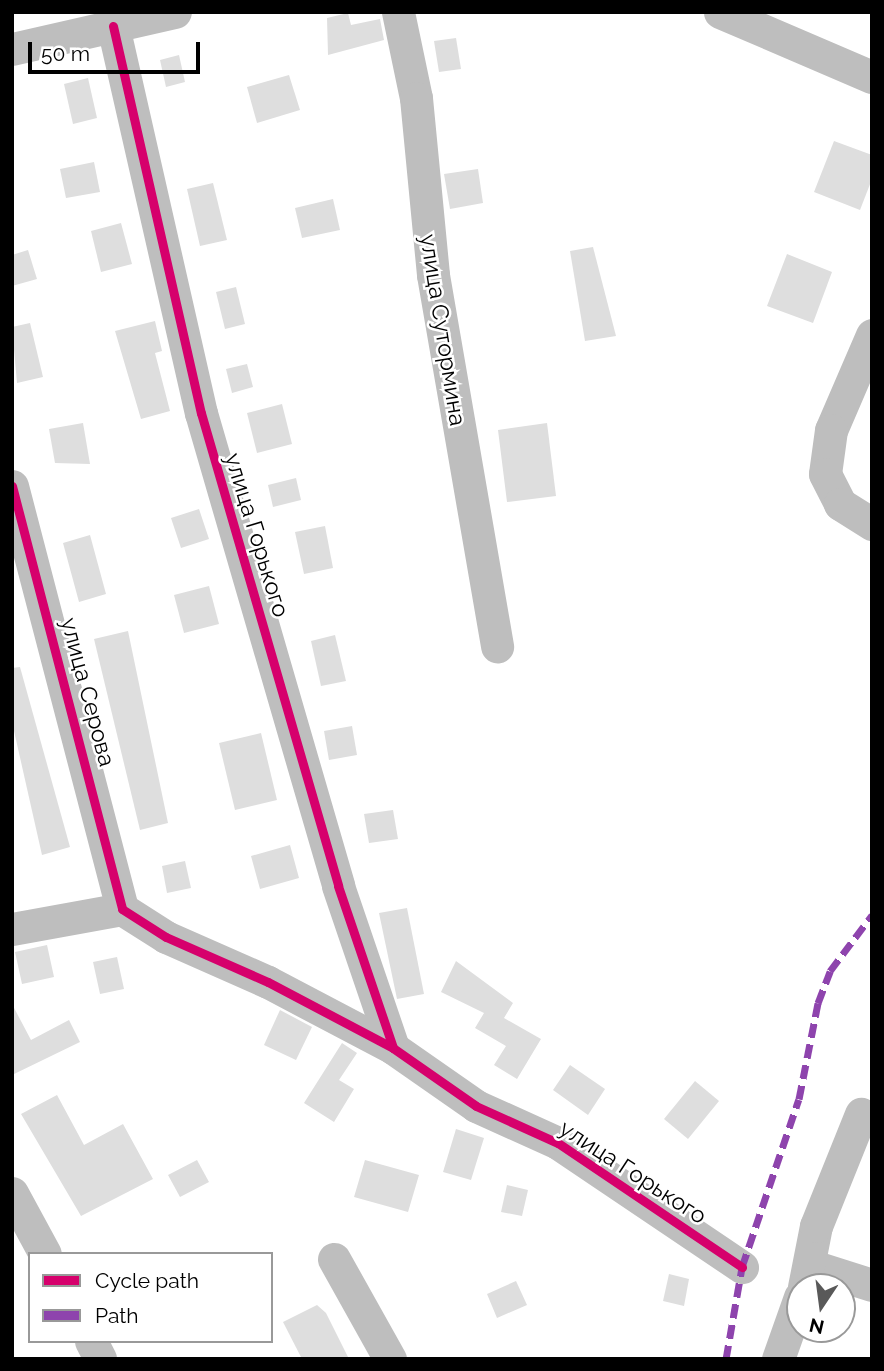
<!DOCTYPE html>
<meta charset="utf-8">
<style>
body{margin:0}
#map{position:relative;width:884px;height:1371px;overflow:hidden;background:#fff;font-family:Raleway,sans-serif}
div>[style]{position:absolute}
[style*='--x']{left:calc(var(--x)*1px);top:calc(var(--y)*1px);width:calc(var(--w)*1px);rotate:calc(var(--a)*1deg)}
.building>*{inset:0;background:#dedede}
.minor>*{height:33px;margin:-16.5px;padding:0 16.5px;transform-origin:16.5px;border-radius:16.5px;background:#bebebe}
.quiet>*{height:7px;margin-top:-3.5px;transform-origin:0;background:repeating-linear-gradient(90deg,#8e44ad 0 14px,transparent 0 21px)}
.cycleway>*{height:9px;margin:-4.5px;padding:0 4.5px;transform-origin:4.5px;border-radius:4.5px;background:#d6006c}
span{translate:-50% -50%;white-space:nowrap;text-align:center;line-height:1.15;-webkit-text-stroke:5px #fff;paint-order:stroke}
.street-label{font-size:23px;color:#000}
.frame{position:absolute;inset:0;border:14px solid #000;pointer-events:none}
.legend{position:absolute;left:28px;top:1252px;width:245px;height:91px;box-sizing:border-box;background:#fff;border:2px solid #999;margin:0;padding:9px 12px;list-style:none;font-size:21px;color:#000}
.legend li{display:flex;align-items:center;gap:14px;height:35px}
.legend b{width:35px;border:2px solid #999}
.north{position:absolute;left:786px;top:1273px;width:70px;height:70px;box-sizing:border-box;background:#fff;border:2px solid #999;border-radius:50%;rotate:193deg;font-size:19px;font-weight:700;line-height:28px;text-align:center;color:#000}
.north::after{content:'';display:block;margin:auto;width:24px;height:32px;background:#595959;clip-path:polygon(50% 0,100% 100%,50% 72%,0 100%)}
.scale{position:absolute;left:28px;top:42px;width:172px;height:32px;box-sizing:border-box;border:4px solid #000;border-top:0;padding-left:9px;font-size:21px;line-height:24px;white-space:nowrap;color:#000;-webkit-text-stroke:5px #fff;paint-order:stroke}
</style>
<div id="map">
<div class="building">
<i style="clip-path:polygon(348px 13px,351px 25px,380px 19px,384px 40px,328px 55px,327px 18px)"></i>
<i style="clip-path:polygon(456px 38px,461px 69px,439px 72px,434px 41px)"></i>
<i style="clip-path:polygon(179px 55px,185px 82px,166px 87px,160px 60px)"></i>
<i style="clip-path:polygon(289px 75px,300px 110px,257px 123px,247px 87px)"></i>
<i style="clip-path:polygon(88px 78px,97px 118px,73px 124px,64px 84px)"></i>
<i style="clip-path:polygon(834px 141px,872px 155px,872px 179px,860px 210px,814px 192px)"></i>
<i style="clip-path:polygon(94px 162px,100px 192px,66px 198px,60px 169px)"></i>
<i style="clip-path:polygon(478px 169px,483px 203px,450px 209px,444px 174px)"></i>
<i style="clip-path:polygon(213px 183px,227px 240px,200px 246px,187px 189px)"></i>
<i style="clip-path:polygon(333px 199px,340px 230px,302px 238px,295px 208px)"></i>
<i style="clip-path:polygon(121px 223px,132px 264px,101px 272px,91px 231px)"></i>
<i style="clip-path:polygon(593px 247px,616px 336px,585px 341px,570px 251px)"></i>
<i style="clip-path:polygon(28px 250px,37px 279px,12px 286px,12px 255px)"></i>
<i style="clip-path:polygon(787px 254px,832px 272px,813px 323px,767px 306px)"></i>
<i style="clip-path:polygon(236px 287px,245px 324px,225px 329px,216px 292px)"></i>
<i style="clip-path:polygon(155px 321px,162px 351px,155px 353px,170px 411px,141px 419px,115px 331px)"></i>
<i style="clip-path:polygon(30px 323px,43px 377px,17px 383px,12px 327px)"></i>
<i style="clip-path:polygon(247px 364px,253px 387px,232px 393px,226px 369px)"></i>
<i style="clip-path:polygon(282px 404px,292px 444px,257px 453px,247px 413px)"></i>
<i style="clip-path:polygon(83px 423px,90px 464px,55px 463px,49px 429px)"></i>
<i style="clip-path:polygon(547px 423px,556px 496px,507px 502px,498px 430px)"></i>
<i style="clip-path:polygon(296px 478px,301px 500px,273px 507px,268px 485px)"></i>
<i style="clip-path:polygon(199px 509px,209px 539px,181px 548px,171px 518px)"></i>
<i style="clip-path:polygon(325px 526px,333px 568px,304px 574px,295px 532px)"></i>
<i style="clip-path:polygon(90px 535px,106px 594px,79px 602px,63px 543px)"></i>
<i style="clip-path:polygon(209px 586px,219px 624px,184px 633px,174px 595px)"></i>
<i style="clip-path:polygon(128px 631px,168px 823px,140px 830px,94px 639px)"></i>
<i style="clip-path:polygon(335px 635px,346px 681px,321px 686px,311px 641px)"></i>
<i style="clip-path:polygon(20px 667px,70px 847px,42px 855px,12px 722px,12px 668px)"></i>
<i style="clip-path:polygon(352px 726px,357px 755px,329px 760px,324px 731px)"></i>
<i style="clip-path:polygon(261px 733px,277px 800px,235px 810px,219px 743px)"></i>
<i style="clip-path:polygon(393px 810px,398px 839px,369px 843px,364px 814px)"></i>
<i style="clip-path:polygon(290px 845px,299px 878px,260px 889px,251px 856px)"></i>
<i style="clip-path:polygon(185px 861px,191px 888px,167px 893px,162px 866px)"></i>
<i style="clip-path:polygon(407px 908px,424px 994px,397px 999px,379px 913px)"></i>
<i style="clip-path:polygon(47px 945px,54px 977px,22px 984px,15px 952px)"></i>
<i style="clip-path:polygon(117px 957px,124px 989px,100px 994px,93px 962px)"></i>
<i style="clip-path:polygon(456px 961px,513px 1003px,504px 1018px,541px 1039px,517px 1079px,494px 1065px,506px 1046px,475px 1028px,484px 1013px,441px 992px)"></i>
<i style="clip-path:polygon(12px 1004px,31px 1040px,69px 1020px,80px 1042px,12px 1075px)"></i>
<i style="clip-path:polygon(280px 1010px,312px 1027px,296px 1060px,264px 1045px)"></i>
<i style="clip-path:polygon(342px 1043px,357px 1053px,339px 1080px,354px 1089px,334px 1122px,304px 1103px)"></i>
<i style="clip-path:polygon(570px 1065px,605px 1089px,588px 1115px,553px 1090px)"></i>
<i style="clip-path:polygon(695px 1081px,719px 1101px,688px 1139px,664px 1119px)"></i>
<i style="clip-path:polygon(57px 1095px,84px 1145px,123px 1124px,153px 1179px,81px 1216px,21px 1114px)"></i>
<i style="clip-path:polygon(456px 1129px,484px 1138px,471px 1180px,443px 1172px)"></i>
<i style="clip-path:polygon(197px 1160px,209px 1182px,180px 1197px,168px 1175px)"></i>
<i style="clip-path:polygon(365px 1160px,419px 1175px,408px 1212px,354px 1197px)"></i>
<i style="clip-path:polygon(507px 1185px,528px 1190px,522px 1216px,501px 1212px)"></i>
<i style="clip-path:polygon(669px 1274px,689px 1279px,684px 1306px,663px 1301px)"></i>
<i style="clip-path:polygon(516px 1281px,527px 1305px,497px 1318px,487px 1294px)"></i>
<i style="clip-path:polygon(317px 1305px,326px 1313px,349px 1359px,302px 1359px,283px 1322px)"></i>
</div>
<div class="minor">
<i style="--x:398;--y:12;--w:88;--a:78.2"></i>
<i style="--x:416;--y:98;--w:178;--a:84.5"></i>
<i style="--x:433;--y:275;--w:377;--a:80.2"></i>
<i style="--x:720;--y:12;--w:165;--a:23.2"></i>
<i style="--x:113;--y:26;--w:397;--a:77.2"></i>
<i style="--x:201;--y:413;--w:492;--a:73.8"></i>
<i style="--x:338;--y:886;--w:171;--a:71.2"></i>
<i style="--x:12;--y:49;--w:167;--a:-12.8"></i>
<i style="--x:872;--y:335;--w:103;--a:113.3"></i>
<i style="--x:831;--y:430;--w:44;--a:97.8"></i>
<i style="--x:825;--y:474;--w:34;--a:63"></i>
<i style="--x:840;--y:504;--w:38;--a:32"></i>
<i style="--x:12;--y:486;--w:437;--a:75.4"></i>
<i style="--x:122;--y:909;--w:52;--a:32.5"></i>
<i style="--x:166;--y:937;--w:111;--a:23.8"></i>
<i style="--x:268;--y:982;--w:141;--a:27.8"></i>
<i style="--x:393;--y:1048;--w:101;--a:34.9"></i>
<i style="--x:476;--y:1106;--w:90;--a:24.3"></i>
<i style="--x:558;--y:1143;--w:222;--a:34"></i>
<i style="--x:12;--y:929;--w:112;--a:-10.3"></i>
<i style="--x:12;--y:1193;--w:69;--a:61.6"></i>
<i style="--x:334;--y:1259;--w:115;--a:60.8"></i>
<i style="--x:809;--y:1265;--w:66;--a:17.6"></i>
<i style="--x:804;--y:1287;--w:62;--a:-78.9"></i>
<i style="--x:816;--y:1226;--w:121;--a:-68.1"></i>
<i style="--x:91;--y:1341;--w:20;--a:63"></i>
<i style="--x:778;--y:1359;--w:66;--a:-70.5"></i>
</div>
<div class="quiet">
<i style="--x:726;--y:1359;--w:93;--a:-80.1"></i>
<i style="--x:742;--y:1267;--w:177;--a:-71.3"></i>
<i style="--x:799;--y:1099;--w:98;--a:-78.8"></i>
<i style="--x:818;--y:1003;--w:34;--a:-69"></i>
<i style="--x:830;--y:971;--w:70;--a:-53.1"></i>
</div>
<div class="cycleway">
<i style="--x:113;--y:26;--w:397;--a:77.2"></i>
<i style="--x:201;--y:413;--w:492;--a:73.8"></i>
<i style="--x:338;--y:886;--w:171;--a:71.2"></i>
<i style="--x:12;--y:486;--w:437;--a:75.4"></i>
<i style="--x:122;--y:909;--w:52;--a:32.5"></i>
<i style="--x:166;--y:937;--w:111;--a:23.8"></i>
<i style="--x:268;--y:982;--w:141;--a:27.8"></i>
<i style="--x:393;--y:1048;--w:101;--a:34.9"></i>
<i style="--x:476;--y:1106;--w:90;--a:24.3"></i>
<i style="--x:558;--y:1143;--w:222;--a:34"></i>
</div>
<div class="street-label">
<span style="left:443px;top:330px;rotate:81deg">улица Сутормина</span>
<span style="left:257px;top:535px;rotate:73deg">улица Горького</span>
<span style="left:88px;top:692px;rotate:75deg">улица Серова</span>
<span style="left:633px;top:1172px;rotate:33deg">улица Горького</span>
</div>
<div class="frame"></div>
<ul class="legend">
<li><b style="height:9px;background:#d6006c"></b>Cycle path</li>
<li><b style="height:9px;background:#8e44ad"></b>Path</li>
</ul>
<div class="north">N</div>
<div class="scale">50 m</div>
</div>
